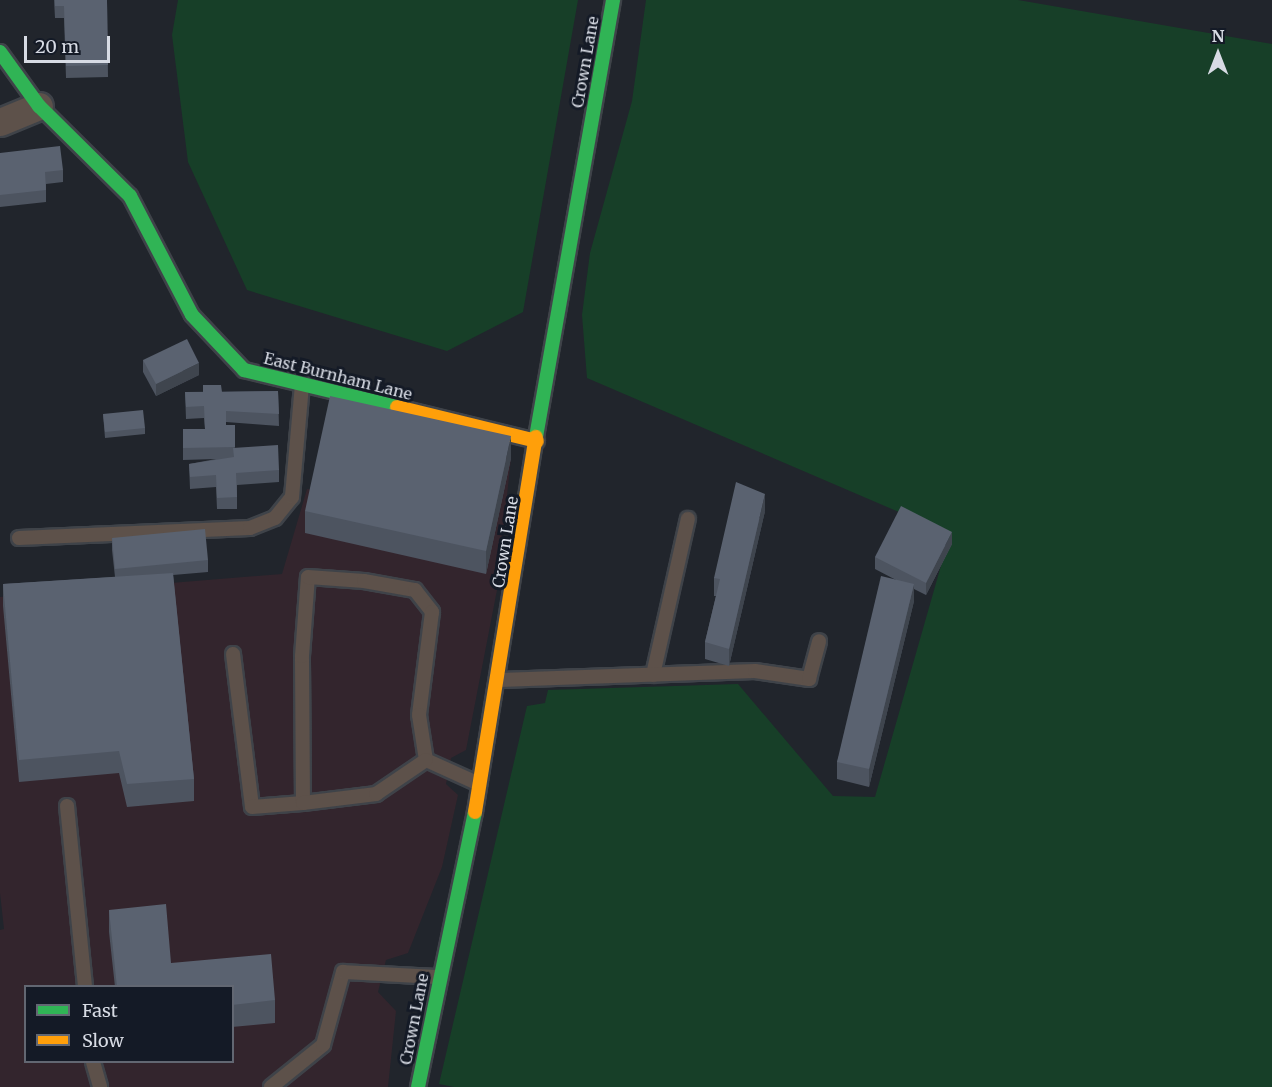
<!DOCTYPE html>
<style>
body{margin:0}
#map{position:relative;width:1272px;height:1087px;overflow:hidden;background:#21252c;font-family:Merriweather,serif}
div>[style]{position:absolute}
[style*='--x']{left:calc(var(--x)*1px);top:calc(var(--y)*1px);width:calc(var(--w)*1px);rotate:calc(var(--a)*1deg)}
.commercial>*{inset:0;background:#33252d}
.green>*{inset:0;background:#173f28}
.roads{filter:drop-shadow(2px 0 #3f4349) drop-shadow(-2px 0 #3f4349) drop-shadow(0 2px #3f4349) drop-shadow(0 -2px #3f4349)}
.lane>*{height:14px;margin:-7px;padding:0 7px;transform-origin:7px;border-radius:7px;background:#5d514a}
.street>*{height:27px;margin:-13.5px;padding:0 13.5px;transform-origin:13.5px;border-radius:13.5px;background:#5d514a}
.fast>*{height:14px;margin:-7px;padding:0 7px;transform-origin:7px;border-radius:7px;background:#30b455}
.slow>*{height:14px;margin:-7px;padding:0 7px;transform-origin:7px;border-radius:7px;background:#ff9f0a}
.wall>*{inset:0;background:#4d5460}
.shaded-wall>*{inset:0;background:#3f454e}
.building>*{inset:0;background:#5a6270}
span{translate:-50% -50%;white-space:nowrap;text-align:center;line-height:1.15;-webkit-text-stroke:6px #141a26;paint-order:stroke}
.street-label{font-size:16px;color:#d7dbe4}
.legend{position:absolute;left:24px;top:985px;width:210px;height:78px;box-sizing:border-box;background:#141a26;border:2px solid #626772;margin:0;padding:8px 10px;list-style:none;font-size:18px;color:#d7dbe4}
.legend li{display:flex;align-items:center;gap:12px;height:30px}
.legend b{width:30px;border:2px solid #626772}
.north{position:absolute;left:1188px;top:24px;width:60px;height:60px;-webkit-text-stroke:4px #141a26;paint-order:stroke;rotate:0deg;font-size:16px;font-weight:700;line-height:24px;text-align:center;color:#d7dbe4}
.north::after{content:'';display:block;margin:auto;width:21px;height:27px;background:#d7dbe4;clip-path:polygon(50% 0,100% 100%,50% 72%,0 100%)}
.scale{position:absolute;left:24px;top:36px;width:86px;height:27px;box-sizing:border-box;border:3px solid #d7dbe4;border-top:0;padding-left:8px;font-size:18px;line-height:21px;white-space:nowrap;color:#d7dbe4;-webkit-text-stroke:4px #141a26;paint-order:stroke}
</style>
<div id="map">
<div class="commercial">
<i style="clip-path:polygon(evenodd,329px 418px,511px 458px,497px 590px,466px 750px,451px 758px,446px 784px,458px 795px,442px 867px,408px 953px,386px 960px,378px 992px,396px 1011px,388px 1087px,0 1087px,0 930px,4px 929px,0 893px,0 597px,282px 574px,307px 489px,314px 490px,329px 418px,26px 986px,232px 986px,232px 1062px,26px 1062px,26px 986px)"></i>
</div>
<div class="green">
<i style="clip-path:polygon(178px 0,578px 0,523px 312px,447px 351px,247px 290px,188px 162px,172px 35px)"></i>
<i style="clip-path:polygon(646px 0,1018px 0,1272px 44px,1272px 1087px,454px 1087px,439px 1084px,527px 706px,545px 703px,548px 690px,738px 684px,833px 796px,875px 797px,950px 534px,587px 378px,582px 315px,590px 253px,632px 101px)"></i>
</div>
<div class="roads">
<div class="lane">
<i style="--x:19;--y:538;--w:231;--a:-2.5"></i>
<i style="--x:250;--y:528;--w:27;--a:-22"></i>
<i style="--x:275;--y:518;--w:27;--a:-51"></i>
<i style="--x:292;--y:497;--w:113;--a:-84.9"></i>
<i style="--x:233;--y:654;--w:154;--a:82.9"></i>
<i style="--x:252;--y:807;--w:51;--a:-4.5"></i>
<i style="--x:303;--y:803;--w:147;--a:-90.4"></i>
<i style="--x:302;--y:656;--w:79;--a:-85.7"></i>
<i style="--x:308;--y:577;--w:56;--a:4.1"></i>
<i style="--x:364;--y:581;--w:52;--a:10"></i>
<i style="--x:415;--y:590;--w:28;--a:52"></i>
<i style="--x:432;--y:612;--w:104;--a:97.2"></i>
<i style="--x:419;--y:715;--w:46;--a:81.2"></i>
<i style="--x:426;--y:760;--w:58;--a:24.4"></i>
<i style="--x:653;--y:675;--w:160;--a:-77.4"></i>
<i style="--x:500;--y:680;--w:255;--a:-2"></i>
<i style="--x:755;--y:671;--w:55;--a:8.4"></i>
<i style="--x:809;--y:679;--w:39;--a:-75"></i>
<i style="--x:303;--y:803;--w:74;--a:-7"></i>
<i style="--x:376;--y:794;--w:60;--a:-34.2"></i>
<i style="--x:67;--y:806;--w:181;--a:84.3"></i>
<i style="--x:93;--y:1062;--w:26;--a:74"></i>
<i style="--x:271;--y:1087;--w:67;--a:-38.9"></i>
<i style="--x:323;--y:1045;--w:76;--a:-74.7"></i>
<i style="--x:343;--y:972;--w:96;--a:3"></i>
</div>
<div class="street">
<i style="--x:0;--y:122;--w:42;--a:-22.3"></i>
</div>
<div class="fast">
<i style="--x:0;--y:52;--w:67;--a:54.2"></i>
<i style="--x:39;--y:106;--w:128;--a:44.7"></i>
<i style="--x:130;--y:196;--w:134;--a:62.5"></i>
<i style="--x:192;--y:315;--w:76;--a:46.6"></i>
<i style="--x:244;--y:370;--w:157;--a:13.6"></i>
<i style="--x:536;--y:437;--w:444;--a:-80"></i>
<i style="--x:418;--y:1087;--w:281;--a:-78.3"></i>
</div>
<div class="slow">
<i style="--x:397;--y:407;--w:144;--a:13.7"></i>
<i style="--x:475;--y:812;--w:380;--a:-80.8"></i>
</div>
</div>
<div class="wall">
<i style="clip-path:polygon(54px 0,107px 0,108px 77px,66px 78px,64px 18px,55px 18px)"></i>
<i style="clip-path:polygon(0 153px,63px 170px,63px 182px,46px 184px,46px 202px,0 207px)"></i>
<i style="clip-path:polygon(143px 360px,199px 375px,156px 396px,143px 372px)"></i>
<i style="clip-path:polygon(278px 391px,279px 426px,226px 422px,226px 425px,235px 448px,279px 470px,279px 482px,237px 485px,237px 509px,217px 509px,216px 487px,190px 489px,189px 464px,216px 459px,183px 460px,183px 429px,205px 429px,204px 418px,186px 419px,185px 392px)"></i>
<i style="clip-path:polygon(103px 414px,145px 428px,145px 434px,105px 438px)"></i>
<i style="clip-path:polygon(511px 458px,486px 574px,305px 533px,305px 511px)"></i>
<i style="clip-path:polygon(765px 511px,729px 666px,705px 659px,705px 642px,716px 596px,714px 596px,714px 578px)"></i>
<i style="clip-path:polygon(112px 538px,208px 560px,208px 572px,173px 575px,194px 779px,194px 801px,127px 807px,119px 773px,19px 782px,3px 606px,3px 584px,115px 577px,112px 550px)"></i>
<i style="clip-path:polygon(952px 544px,926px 595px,914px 589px,914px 601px,869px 787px,837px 779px,837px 762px,896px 580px,875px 569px,875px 557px)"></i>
<i style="clip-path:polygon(109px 910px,171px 963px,275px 1000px,275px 1023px,232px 1027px,232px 987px,115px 987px,109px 932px)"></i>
</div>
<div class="shaded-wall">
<i style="clip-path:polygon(199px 363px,199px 375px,156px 396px,156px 384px)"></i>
<i style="clip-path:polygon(511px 436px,511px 458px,486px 574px,486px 551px)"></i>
<i style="clip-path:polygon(765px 494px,765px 511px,729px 666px,729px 649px)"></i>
<i style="clip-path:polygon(952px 532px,952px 544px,926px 595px,926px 583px)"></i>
<i style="clip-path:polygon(914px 584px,914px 601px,869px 787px,869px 769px)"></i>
</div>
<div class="building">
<i style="clip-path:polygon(55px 0,107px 0,108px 65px,66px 66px,64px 6px,55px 6px)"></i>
<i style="clip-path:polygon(60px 146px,63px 170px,45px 172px,46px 190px,0 195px,0 153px)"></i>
<i style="clip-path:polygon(187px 339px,199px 363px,156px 384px,143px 360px)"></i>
<i style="clip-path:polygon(203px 385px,221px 385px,222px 392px,278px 391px,279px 414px,226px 411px,226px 425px,235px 425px,235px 447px,183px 448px,183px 429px,205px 429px,204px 406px,186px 407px,185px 392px,203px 392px)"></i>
<i style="clip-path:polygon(330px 396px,511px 436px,486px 551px,305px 511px)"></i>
<i style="clip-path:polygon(143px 410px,145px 428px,105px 432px,103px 414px)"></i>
<i style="clip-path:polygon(278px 445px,279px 470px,236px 473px,237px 497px,217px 498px,216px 475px,190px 477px,189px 464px,234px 457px,233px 448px)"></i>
<i style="clip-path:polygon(736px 482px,765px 494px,729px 649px,705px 642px,720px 579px,714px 578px)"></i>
<i style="clip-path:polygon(901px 506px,952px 532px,926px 583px,875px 557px)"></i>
<i style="clip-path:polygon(205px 529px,208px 560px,115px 569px,112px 538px)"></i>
<i style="clip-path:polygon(173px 573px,194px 779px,127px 784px,119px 751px,19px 760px,3px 584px)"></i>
<i style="clip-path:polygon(881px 576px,914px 584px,869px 769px,837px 762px)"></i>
<i style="clip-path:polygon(166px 904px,171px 963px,271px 954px,275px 1000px,232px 1005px,232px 987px,117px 987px,109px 910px)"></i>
</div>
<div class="street-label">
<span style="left:585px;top:62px;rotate:-80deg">Crown Lane</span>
<span style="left:338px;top:376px;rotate:14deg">East Burnham Lane</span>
<span style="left:505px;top:542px;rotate:-81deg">Crown Lane</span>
<span style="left:414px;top:1019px;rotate:-79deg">Crown Lane</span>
</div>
<ul class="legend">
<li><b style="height:8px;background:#30b455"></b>Fast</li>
<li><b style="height:8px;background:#ff9f0a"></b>Slow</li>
</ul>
<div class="north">N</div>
<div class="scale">20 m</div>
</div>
